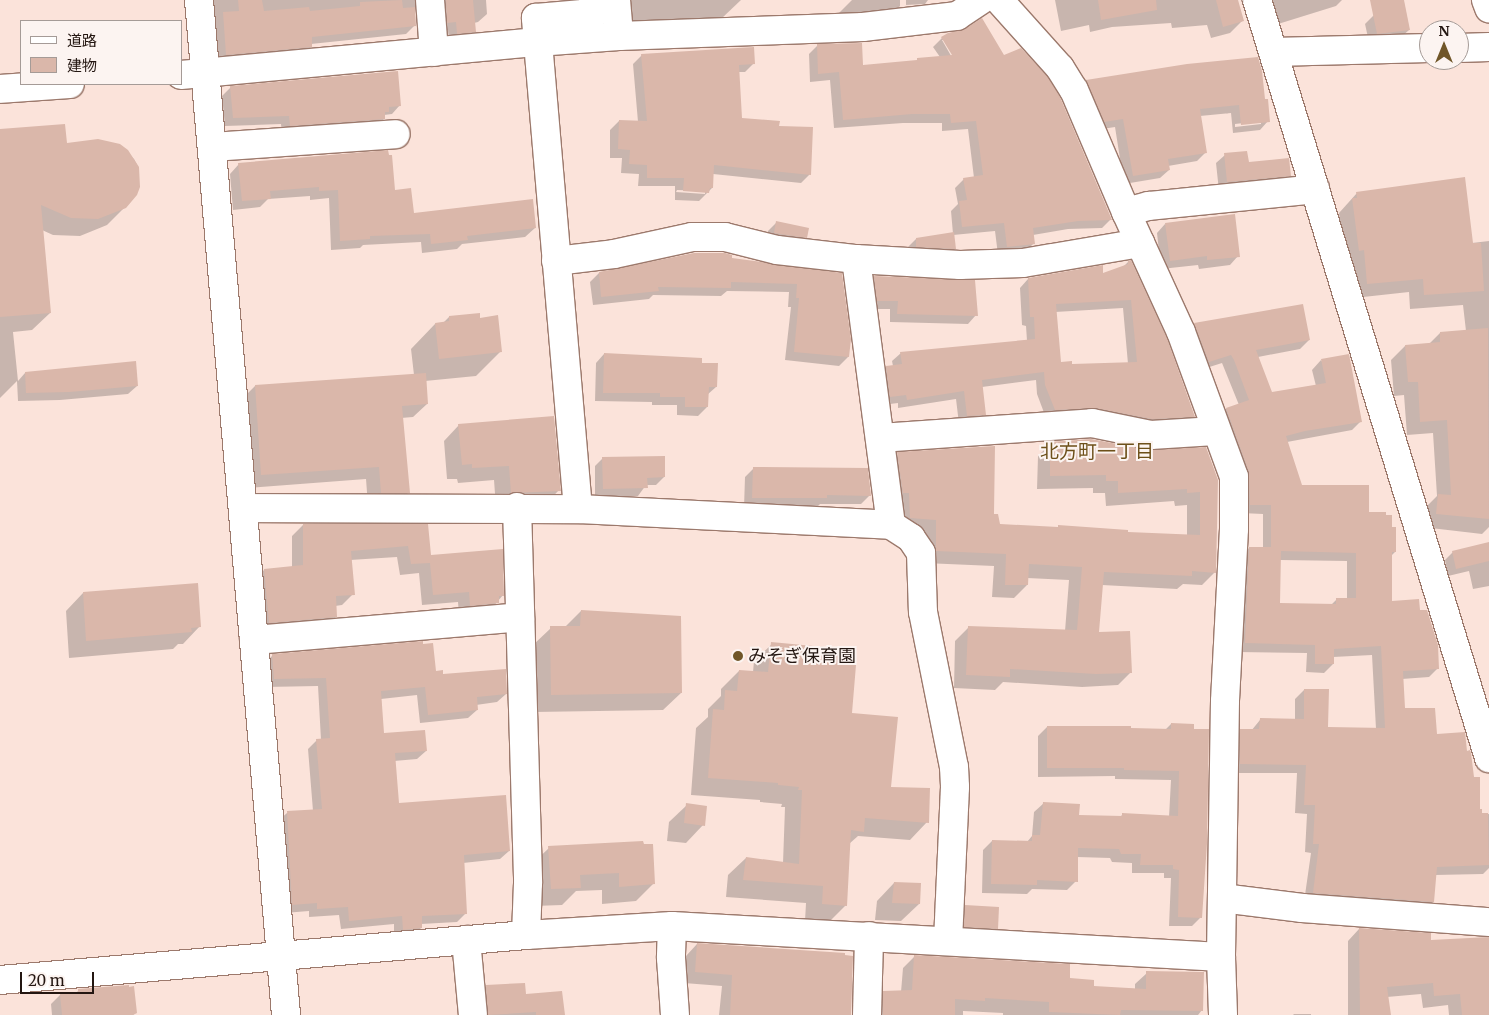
<!DOCTYPE html>
<meta charset="utf-8">
<style>
body{margin:0}
#map{position:relative;width:1489px;height:1015px;overflow:hidden;background:#fbe3da;font-family:Merriweather,"Noto Sans JP",serif}
div>[style]{position:absolute}
[style*='--x']{left:calc(var(--x)*1px);top:calc(var(--y)*1px);width:calc(var(--w)*1px);rotate:calc(var(--a)*1deg)}
.shadow>*{inset:0;background:#0003}
.building>*{inset:0;background:#dab7aa}
.roads{filter:drop-shadow(1px 0 #9c796c) drop-shadow(-1px 0 #9c796c) drop-shadow(0 1px #9c796c) drop-shadow(0 -1px #9c796c)}
.minor>*{height:28px;margin:-14px;padding:0 14px;transform-origin:14px;border-radius:14px;background:#fff}
.tertiary>*{height:28px;margin:-14px;padding:0 14px;transform-origin:14px;border-radius:14px;background:#fff}
.dots>*{width:14px;height:14px;translate:-50% -50%;box-sizing:border-box;border:2px solid #fcf4f1;border-radius:50%}
span{translate:-50% -50%;white-space:nowrap;text-align:center;line-height:1.15;-webkit-text-stroke:4px #fcf4f1;paint-order:stroke}
.poi-label{font-size:18px;color:#231611}
.left{translate:0 -50%;text-align:left}
.neighbourhood-label{font-size:19px;color:#6d501a}
.legend{position:absolute;left:20px;top:20px;width:162px;height:65px;box-sizing:border-box;background:#fcf4f1;border:1px solid #a59b97;margin:0;padding:6px 9px;list-style:none;font-size:15px;color:#231611}
.legend li{display:flex;align-items:center;gap:10px;height:25px}
.legend b{width:25px;border:1px solid #a59b97}
.north{position:absolute;left:1419px;top:20px;width:50px;height:50px;box-sizing:border-box;background:#fcf4f1;border:1px solid #a59b97;border-radius:50%;rotate:0deg;font-size:14px;font-weight:700;line-height:20px;text-align:center;color:#231611}
.north::after{content:'';display:block;margin:auto;width:18px;height:22px;background:#705628;clip-path:polygon(50% 0,100% 100%,50% 72%,0 100%)}
.scale{position:absolute;left:20px;top:972px;width:74px;height:22px;box-sizing:border-box;border:2px solid #231611;border-top:0;padding-left:6px;font-size:15px;line-height:18px;white-space:nowrap;color:#231611;-webkit-text-stroke:4px #fcf4f1;paint-order:stroke}
</style>
<div id="map">
<div class="shadow">
<i style="clip-path:polygon(212px 0,415px 0,415px 25px,406px 34px,311px 44px,311px 47px,303px 55px,218px 63px)"></i>
<i style="clip-path:polygon(435px 0,486px 0,487px 14px,478px 22px,474px 23px,475px 31px,466px 40px,449px 42px,448px 30px,439px 31px)"></i>
<i style="clip-path:polygon(605px 0,741px 0,721px 19px,612px 36px)"></i>
<i style="clip-path:polygon(852px 0,900px 0,900px 6px,883px 24px,840px 28px,839px 13px)"></i>
<i style="clip-path:polygon(906px 0,928px 0,925px 4px,906px 5px)"></i>
<i style="clip-path:polygon(1055px 0,1237px 0,1242px 21px,1230px 33px,1211px 38px,1207px 25px,1172px 28px,1171px 23px,1112px 27px,1090px 32px,1089px 25px,1061px 31px)"></i>
<i style="clip-path:polygon(1260px 0,1342px 0,1336px 6px,1268px 27px)"></i>
<i style="clip-path:polygon(1374px 15px,1409px 30px,1400px 38px,1369px 42px,1365px 24px)"></i>
<i style="clip-path:polygon(evenodd,942px 38px,1004px 56px,1111px 219px,1102px 228px,1068px 229px,1033px 235px,1034px 243px,1025px 252px,998px 255px,995px 231px,953px 235px,955px 249px,947px 256px,908px 254px,908px 247px,916px 239px,953px 234px,951px 211px,958px 204px,955px 188px,964px 179px,974px 178px,968px 129px,942px 131px,942px 123px,903px 123px,834px 128px,830px 80px,810px 82px,809px 54px,817px 46px,862px 66px,916px 61px,940px 57px,933px 47px,942px 38px,942px 40px,944px 40px,956px 59px,954px 61px,942px 40px)"></i>
<i style="clip-path:polygon(evenodd,642px 55px,754px 63px,745px 72px,738px 72px,741px 120px,778px 127px,810px 174px,801px 183px,713px 174px,712px 188px,699px 201px,675px 200px,675px 186px,638px 186px,639px 174px,621px 173px,622px 158px,610px 158px,610px 130px,619px 121px,638px 122px,633px 64px,642px 55px,677px 190px,705px 191px,705px 194px,676px 192px,677px 190px)"></i>
<i style="clip-path:polygon(evenodd,1087px 82px,1264px 101px,1268px 121px,1260px 130px,1233px 133px,1231px 113px,1200px 116px,1206px 152px,1197px 161px,1168px 166px,1169px 170px,1160px 178px,1124px 184px,1115px 127px,1096px 130px,1079px 90px,1087px 82px,1261px 121px,1261px 124px,1235px 127px,1235px 124px,1261px 121px)"></i>
<i style="clip-path:polygon(231px 87px,400px 105px,392px 114px,384px 115px,384px 119px,376px 127px,282px 134px,281px 124px,225px 126px,222px 96px)"></i>
<i style="clip-path:polygon(0 130px,65px 144px,119px 145px,134px 159px,138px 167px,125px 207px,107px 225px,80px 236px,53px 235px,42px 230px,50px 313px,32px 330px,13px 332px,18px 381px,25px 373px,137px 386px,128px 394px,60px 400px,18px 401px,17px 381px,0 398px)"></i>
<i style="clip-path:polygon(1225px 155px,1248px 164px,1289px 175px,1280px 184px,1219px 191px,1216px 163px)"></i>
<i style="clip-path:polygon(239px 164px,394px 192px,413px 214px,535px 228px,525px 237px,462px 244px,457px 249px,422px 253px,421px 242px,363px 245px,360px 248px,331px 250px,329px 198px,310px 200px,310px 196px,268px 199px,260px 207px,233px 210px,230px 174px)"></i>
<i style="clip-path:polygon(1357px 193px,1472px 243px,1489px 241px,1489px 527px,1482px 534px,1422px 527px,1424px 509px,1437px 496px,1433px 433px,1407px 435px,1404px 395px,1394px 396px,1391px 360px,1405px 346px,1429px 344px,1440px 333px,1466px 331px,1463px 305px,1410px 309px,1409px 292px,1354px 298px,1345px 264px,1339px 213px)"></i>
<i style="clip-path:polygon(777px 222px,806px 237px,797px 246px,766px 242px,768px 231px)"></i>
<i style="clip-path:polygon(1165px 224px,1238px 256px,1230px 265px,1199px 269px,1198px 265px,1161px 269px,1157px 233px)"></i>
<i style="clip-path:polygon(730px 260px,841px 274px,848px 357px,839px 366px,785px 360px,791px 307px,788px 307px,789px 292px,727px 291px,721px 296px,653px 295px,649px 299px,593px 305px,590px 282px,599px 273px)"></i>
<i style="clip-path:polygon(evenodd,1128px 262px,1194px 416px,1185px 425px,1046px 418px,1037px 394px,1036px 380px,982px 387px,985px 414px,976px 423px,959px 424px,956px 399px,898px 408px,898px 403px,882px 405px,878px 376px,886px 367px,893px 366px,892px 361px,901px 353px,1027px 341px,1026px 326px,1022px 325px,1020px 288px,1028px 279px,1102px 275px,1123px 267px,1128px 262px,1123px 308px,1128px 364px,1071px 366px,1060px 363px,1055px 312px,1123px 308px)"></i>
<i style="clip-path:polygon(874px 277px,976px 315px,968px 324px,890px 322px,890px 309px,869px 309px,866px 285px)"></i>
<i style="clip-path:polygon(449px 317px,500px 352px,476px 376px,425px 381px,427px 404px,413px 417px,401px 418px,409px 492px,395px 506px,368px 506px,366px 479px,248px 488px,242px 399px,255px 386px,414px 375px,411px 349px,435px 324px,443px 323px)"></i>
<i style="clip-path:polygon(evenodd,1195px 325px,1309px 340px,1300px 349px,1258px 357px,1271px 393px,1316px 386px,1312px 370px,1321px 360px,1361px 421px,1352px 430px,1287px 442px,1301px 486px,1368px 514px,1395px 552px,1391px 556px,1391px 602px,1419px 612px,1438px 668px,1429px 677px,1402px 679px,1404px 709px,1435px 735px,1481px 815px,1489px 814px,1489px 868px,1483px 874px,1435px 875px,1433px 902px,1424px 911px,1304px 902px,1311px 853px,1305px 852px,1307px 814px,1295px 813px,1297px 773px,1231px 773px,1232px 740px,1241px 731px,1251px 731px,1260px 720px,1295px 720px,1295px 699px,1304px 690px,1327px 729px,1376px 729px,1372px 655px,1333px 657px,1333px 664px,1324px 673px,1306px 672px,1307px 653px,1237px 652px,1240px 557px,1249px 548px,1263px 548px,1263px 514px,1241px 513px,1217px 418px,1226px 409px,1239px 405px,1222px 363px,1200px 370px,1186px 333px,1195px 325px,1280px 560px,1347px 561px,1347px 599px,1337px 599px,1331px 605px,1279px 604px,1280px 560px)"></i>
<i style="clip-path:polygon(604px 354px,716px 387px,707px 395px,707px 407px,698px 416px,677px 415px,677px 405px,652px 405px,652px 402px,595px 401px,596px 363px)"></i>
<i style="clip-path:polygon(459px 425px,559px 490px,544px 506px,496px 508px,494px 480px,458px 483px,457px 479px,447px 479px,444px 441px)"></i>
<i style="clip-path:polygon(1051px 443px,1152px 452px,1206px 448px,1215px 572px,1202px 585px,1183px 584px,1177px 589px,1102px 585px,1098px 634px,1131px 672px,1118px 685px,1082px 687px,1003px 682px,995px 690px,954px 688px,955px 641px,968px 628px,1065px 631px,1069px 580px,1027px 578px,1027px 585px,1014px 598px,992px 597px,994px 566px,924px 563px,897px 531px,885px 467px,898px 454px,993px 515px,999px 525px,1057px 528px,1059px 526px,1127px 534px,1187px 536px,1187px 505px,1175px 506px,1174px 501px,1106px 506px,1105px 493px,1093px 493px,1093px 488px,1037px 489px,1038px 456px)"></i>
<i style="clip-path:polygon(603px 458px,664px 477px,656px 485px,646px 485px,638px 496px,595px 496px,595px 466px)"></i>
<i style="clip-path:polygon(754px 468px,870px 495px,861px 504px,820px 504px,817px 507px,744px 507px,745px 477px)"></i>
<i style="clip-path:polygon(303px 525px,427px 525px,429px 556px,503px 595px,487px 614px,459px 616px,458px 602px,422px 605px,419px 573px,400px 575px,397px 557px,350px 560px,353px 594px,342px 605px,335px 606px,336px 617px,325px 628px,258px 633px,254px 581px,264px 570px,292px 568px,292px 536px)"></i>
<i style="clip-path:polygon(1489px 544px,1489px 586px,1473px 589px,1469px 571px,1448px 576px,1445px 560px,1453px 552px)"></i>
<i style="clip-path:polygon(83px 593px,200px 626px,183px 644px,178px 644px,173px 649px,69px 658px,66px 611px)"></i>
<i style="clip-path:polygon(581px 611px,681px 693px,663px 710px,534px 712px,533px 645px,551px 628px,565px 627px)"></i>
<i style="clip-path:polygon(772px 644px,822px 651px,839px 664px,850px 714px,890px 788px,927px 822px,910px 840px,858px 836px,849px 844px,846px 905px,828px 923px,805px 921px,806px 903px,726px 897px,728px 875px,746px 858px,783px 863px,785px 807px,781px 807px,782px 804px,760px 802px,760px 800px,691px 795px,696px 728px,708px 717px,708px 709px,721px 696px,721px 689px,739px 671px,753px 672px,754px 661px)"></i>
<i style="clip-path:polygon(273px 655px,435px 673px,506px 694px,497px 702px,476px 705px,477px 710px,468px 718px,420px 723px,417px 695px,381px 699px,383px 735px,426px 751px,417px 759px,394px 761px,398px 805px,509px 851px,500px 859px,463px 863px,466px 913px,457px 922px,421px 924px,421px 928px,412px 936px,394px 938px,394px 924px,341px 929px,339px 915px,309px 917px,309px 911px,284px 913px,278px 821px,287px 813px,313px 811px,308px 749px,317px 740px,321px 740px,318px 686px,266px 687px,264px 664px)"></i>
<i style="clip-path:polygon(1171px 724px,1193px 725px,1201px 917px,1192px 926px,1169px 926px,1171px 878px,1164px 878px,1164px 873px,1132px 873px,1132px 863px,1112px 862px,1110px 858px,1077px 857px,1076px 881px,1067px 890px,1032px 889px,1027px 894px,982px 893px,983px 850px,992px 841px,1027px 842px,1032px 836px,1034px 812px,1044px 803px,1078px 816px,1120px 817px,1123px 814px,1169px 817px,1171px 780px,1115px 779px,1115px 776px,1038px 777px,1038px 736px,1047px 727px,1165px 730px)"></i>
<i style="clip-path:polygon(687px 805px,703px 825px,686px 843px,667px 841px,669px 822px)"></i>
<i style="clip-path:polygon(549px 848px,654px 883px,636px 901px,602px 904px,602px 890px,576px 891px,562px 905px,534px 906px,531px 865px)"></i>
<i style="clip-path:polygon(894px 883px,919px 904px,901px 921px,875px 920px,877px 901px)"></i>
<i style="clip-path:polygon(966px 907px,997px 928px,988px 937px,956px 935px,957px 916px)"></i>
<i style="clip-path:polygon(1359px 929px,1429px 942px,1489px 939px,1489px 1015px,1449px 1015px,1448px 1005px,1423px 1008px,1421px 994px,1387px 997px,1390px 1015px,1348px 1015px,1348px 941px)"></i>
<i style="clip-path:polygon(697px 944px,844px 954px,850px 1015px,719px 1015px,722px 986px,684px 983px,686px 956px)"></i>
<i style="clip-path:polygon(914px 957px,1068px 979px,1092px 987px,1135px 989px,1135px 984px,1147px 973px,1202px 1010px,1198px 1015px,1003px 1015px,1003px 1013px,963px 1011px,963px 1015px,871px 1015px,872px 1004px,884px 992px,901px 992px,903px 968px)"></i>
<i style="clip-path:polygon(486px 987px,525px 996px,563px 1015px,479px 1015px,478px 995px)"></i>
<i style="clip-path:polygon(79px 990px,136px 1012px,133px 1015px,52px 1015px,51px 1004px,60px 995px,76px 993px)"></i>
<i style="clip-path:polygon(1294px 1014px,1311px 1014px,1311px 1015px,1293px 1015px)"></i>
</div>
<div class="building">
<i style="clip-path:polygon(238px 0,262px 0,264px 11px,309px 7px,310px 11px,360px 6px,360px 2px,402px 0,403px 8px,415px 7px,416px 26px,312px 37px,312px 47px,226px 55px,223px 12px,239px 11px)"></i>
<i style="clip-path:polygon(446px 0,473px 0,476px 32px,457px 34px,456px 22px,447px 23px)"></i>
<i style="clip-path:polygon(1098px 0,1156px 0,1157px 10px,1101px 20px)"></i>
<i style="clip-path:polygon(1216px 0,1238px 0,1244px 21px,1223px 27px)"></i>
<i style="clip-path:polygon(1370px 0,1404px 0,1410px 30px,1377px 34px)"></i>
<i style="clip-path:polygon(982px 18px,1004px 55px,1021px 48px,1048px 77px,1060px 97px,1112px 220px,1078px 221px,1033px 228px,1035px 244px,1007px 247px,1004px 223px,962px 227px,959px 201px,967px 200px,963px 178px,983px 175px,976px 121px,951px 123px,950px 114px,912px 114px,843px 120px,839px 72px,818px 74px,817px 44px,862px 43px,863px 65px,917px 60px,917px 58px,952px 55px,941px 37px,948px 33px,965px 29px)"></i>
<i style="clip-path:polygon(754px 47px,755px 64px,739px 65px,742px 118px,780px 121px,779px 126px,813px 127px,811px 175px,714px 165px,713px 188px,710px 188px,709px 193px,683px 191px,684px 178px,647px 178px,647px 165px,629px 164px,630px 150px,618px 149px,619px 120px,647px 121px,641px 54px)"></i>
<i style="clip-path:polygon(1258px 57px,1262px 71px,1265px 99px,1268px 99px,1270px 122px,1241px 125px,1239px 105px,1200px 109px,1207px 153px,1168px 159px,1170px 170px,1133px 176px,1123px 119px,1104px 122px,1086px 80px,1187px 64px)"></i>
<i style="clip-path:polygon(398px 71px,401px 106px,389px 107px,389px 112px,385px 112px,385px 119px,290px 126px,289px 116px,233px 118px,230px 86px)"></i>
<i style="clip-path:polygon(65px 124px,67px 143px,98px 139px,120px 144px,128px 150px,139px 167px,140px 187px,137px 195px,126px 208px,98px 219px,71px 218px,41px 205px,51px 313px,0 317px,0 129px)"></i>
<i style="clip-path:polygon(388px 150px,389px 155px,392px 155px,395px 190px,411px 188px,414px 213px,533px 199px,536px 228px,467px 236px,468px 240px,431px 244px,430px 234px,370px 236px,370px 239px,340px 241px,338px 190px,319px 191px,319px 187px,270px 191px,271px 199px,242px 201px,238px 163px)"></i>
<i style="clip-path:polygon(1247px 151px,1249px 162px,1289px 158px,1291px 176px,1227px 182px,1224px 153px)"></i>
<i style="clip-path:polygon(1465px 177px,1473px 243px,1481px 243px,1484px 291px,1424px 295px,1423px 279px,1367px 284px,1364px 250px,1359px 251px,1352px 198px,1357px 198px,1356px 192px)"></i>
<i style="clip-path:polygon(1235px 214px,1240px 257px,1207px 260px,1207px 256px,1170px 261px,1165px 223px)"></i>
<i style="clip-path:polygon(776px 221px,809px 228px,807px 238px,774px 233px)"></i>
<i style="clip-path:polygon(954px 232px,956px 249px,916px 247px,916px 238px)"></i>
<i style="clip-path:polygon(694px 253px,725px 253px,732px 255px,732px 258px,842px 273px,851px 339px,849px 357px,794px 352px,799px 298px,796px 298px,797px 284px,731px 282px,731px 288px,658px 287px,659px 291px,601px 297px,599px 272px)"></i>
<i style="clip-path:polygon(evenodd,1131px 260px,1167px 338px,1195px 417px,1152px 419px,1095px 408px,1055px 410px,1045px 385px,1044px 372px,982px 380px,986px 415px,967px 416px,964px 391px,907px 400px,906px 395px,890px 397px,886px 366px,902px 364px,900px 352px,1035px 339px,1034px 317px,1030px 317px,1028px 278px,1103px 265px,1103px 273px,1128px 264px,1128px 261px,1131px 260px,1131px 300px,1137px 362px,1072px 364px,1072px 361px,1061px 362px,1056px 304px,1131px 300px)"></i>
<i style="clip-path:polygon(874px 276px,975px 280px,978px 316px,897px 314px,898px 301px,877px 301px)"></i>
<i style="clip-path:polygon(evenodd,1303px 304px,1310px 340px,1256px 350px,1272px 392px,1326px 383px,1321px 359px,1349px 354px,1362px 422px,1305px 431px,1286px 436px,1302px 485px,1369px 485px,1369px 512px,1386px 512px,1386px 515px,1392px 515px,1392px 527px,1396px 527px,1396px 552px,1392px 552px,1392px 601px,1419px 599px,1420px 610px,1427px 610px,1438px 645px,1439px 669px,1403px 671px,1405px 708px,1435px 708px,1437px 734px,1465px 732px,1467px 751px,1470px 750px,1471px 753px,1474px 777px,1480px 777px,1480px 809px,1482px 809px,1482px 813px,1488px 813px,1489px 865px,1437px 867px,1434px 902px,1313px 893px,1319px 844px,1313px 844px,1315px 805px,1304px 805px,1306px 765px,1240px 764px,1240px 729px,1259px 729px,1260px 718px,1304px 719px,1304px 689px,1329px 689px,1328px 727px,1385px 728px,1381px 646px,1334px 649px,1334px 664px,1315px 664px,1315px 645px,1245px 643px,1249px 547px,1271px 547px,1271px 505px,1250px 505px,1249px 472px,1226px 408px,1249px 400px,1234px 360px,1231px 355px,1209px 362px,1194px 323px,1303px 304px,1281px 551px,1356px 553px,1356px 598px,1336px 598px,1336px 604px,1280px 603px,1281px 551px)"></i>
<i style="clip-path:polygon(480px 313px,480px 318px,498px 315px,502px 352px,439px 359px,435px 323px,449px 321px,449px 316px)"></i>
<i style="clip-path:polygon(1488px 328px,1489px 519px,1436px 514px,1438px 494px,1451px 495px,1447px 420px,1420px 422px,1418px 382px,1408px 382px,1405px 345px,1440px 342px,1440px 332px)"></i>
<i style="clip-path:polygon(604px 353px,702px 358px,702px 363px,718px 363px,717px 387px,709px 387px,708px 407px,685px 407px,685px 397px,660px 397px,660px 393px,603px 393px)"></i>
<i style="clip-path:polygon(136px 361px,138px 386px,69px 392px,26px 393px,25px 372px)"></i>
<i style="clip-path:polygon(426px 373px,428px 404px,402px 406px,410px 493px,381px 493px,379px 467px,261px 475px,255px 385px)"></i>
<i style="clip-path:polygon(554px 416px,561px 491px,511px 493px,509px 466px,472px 468px,472px 464px,462px 465px,458px 424px)"></i>
<i style="clip-path:polygon(1091px 439px,1148px 450px,1206px 447px,1218px 480px,1216px 573px,1192px 571px,1192px 576px,1104px 572px,1099px 632px,1130px 631px,1132px 673px,1096px 674px,1010px 669px,1010px 677px,966px 675px,968px 626px,1077px 630px,1082px 567px,1029px 564px,1028px 585px,1005px 585px,1006px 554px,936px 551px,936px 520px,910px 518px,909px 493px,903px 493px,897px 452px,995px 446px,994px 514px,998px 514px,1000px 524px,1058px 527px,1058px 525px,1128px 530px,1128px 532px,1200px 535px,1200px 492px,1187px 493px,1187px 489px,1118px 493px,1118px 481px,1106px 481px,1106px 475px,1050px 476px,1050px 442px)"></i>
<i style="clip-path:polygon(665px 456px,665px 477px,647px 478px,648px 488px,603px 489px,602px 457px)"></i>
<i style="clip-path:polygon(753px 467px,868px 468px,871px 496px,827px 495px,827px 498px,752px 498px)"></i>
<i style="clip-path:polygon(303px 524px,428px 524px,431px 555px,503px 549px,504px 596px,499px 596px,499px 603px,470px 606px,469px 592px,433px 595px,430px 563px,411px 564px,408px 546px,351px 551px,355px 595px,336px 596px,337px 617px,269px 623px,264px 569px,303px 565px)"></i>
<i style="clip-path:polygon(1489px 542px,1489px 561px,1456px 569px,1452px 551px)"></i>
<i style="clip-path:polygon(198px 583px,201px 627px,191px 628px,192px 632px,86px 641px,83px 592px)"></i>
<i style="clip-path:polygon(581px 610px,681px 616px,682px 693px,551px 695px,550px 626px,580px 626px)"></i>
<i style="clip-path:polygon(423px 641px,423px 644px,433px 643px,436px 671px,443px 670px,443px 674px,506px 669px,507px 694px,477px 697px,478px 710px,428px 715px,425px 687px,381px 691px,384px 733px,425px 730px,427px 751px,395px 753px,399px 803px,506px 795px,510px 851px,464px 855px,467px 914px,422px 916px,422px 928px,403px 930px,402px 916px,349px 921px,348px 907px,317px 909px,317px 903px,292px 905px,287px 811px,322px 809px,316px 739px,330px 738px,326px 678px,274px 679px,272px 654px)"></i>
<i style="clip-path:polygon(771px 642px,824px 647px,823px 650px,842px 652px,840px 663px,856px 665px,852px 713px,898px 717px,891px 787px,930px 788px,929px 823px,865px 818px,864px 832px,851px 830px,847px 906px,822px 904px,823px 886px,743px 880px,746px 857px,799px 864px,802px 790px,798px 790px,799px 787px,778px 785px,778px 783px,708px 778px,713px 709px,724px 710px,725px 690px,737px 691px,739px 670px,768px 672px)"></i>
<i style="clip-path:polygon(1171px 723px,1194px 724px,1194px 729px,1209px 729px,1207px 843px,1202px 918px,1178px 917px,1179px 870px,1173px 869px,1173px 865px,1140px 865px,1141px 854px,1121px 854px,1119px 849px,1078px 848px,1078px 882px,1037px 880px,1037px 885px,991px 884px,992px 840px,1032px 841px,1032px 835px,1040px 835px,1043px 802px,1080px 804px,1079px 815px,1122px 816px,1122px 813px,1178px 816px,1179px 771px,1124px 770px,1124px 768px,1047px 768px,1047px 726px,1131px 726px,1131px 728px,1171px 729px)"></i>
<i style="clip-path:polygon(686px 803px,707px 806px,705px 826px,684px 823px)"></i>
<i style="clip-path:polygon(643px 841px,644px 844px,653px 844px,655px 884px,619px 887px,619px 873px,580px 875px,581px 888px,551px 889px,548px 846px)"></i>
<i style="clip-path:polygon(894px 882px,921px 883px,920px 904px,892px 903px)"></i>
<i style="clip-path:polygon(965px 905px,999px 907px,998px 929px,964px 927px)"></i>
<i style="clip-path:polygon(1359px 928px,1431px 933px,1431px 940px,1489px 937px,1489px 1015px,1462px 1015px,1460px 994px,1434px 996px,1433px 983px,1387px 987px,1391px 1015px,1360px 1015px)"></i>
<i style="clip-path:polygon(697px 943px,845px 953px,845px 955px,853px 956px,851px 1015px,730px 1015px,732px 975px,695px 972px)"></i>
<i style="clip-path:polygon(914px 955px,1070px 964px,1070px 978px,1094px 980px,1094px 986px,1146px 989px,1146px 971px,1204px 972px,1203px 1011px,1121px 1010px,1120px 1015px,1049px 1012px,1049px 1002px,985px 998px,985px 1001px,955px 999px,955px 1015px,883px 1015px,883px 991px,912px 990px)"></i>
<i style="clip-path:polygon(525px 983px,526px 994px,562px 991px,565px 1015px,536px 1015px,536px 1012px,488px 1015px,486px 985px)"></i>
<i style="clip-path:polygon(129px 985px,129px 987px,134px 986px,137px 1013px,133px 1015px,62px 1015px,60px 994px,78px 992px,78px 989px)"></i>
</div>
<div class="roads">
<div class="minor">
<i style="--x:199;--y:0;--w:1019;--a:85.1"></i>
<i style="--x:430;--y:0;--w:52;--a:85.6"></i>
<i style="--x:616;--y:0;--w:36;--a:85"></i>
<i style="--x:999;--y:0;--w:91;--a:48.1"></i>
<i style="--x:1060;--y:68;--w:26;--a:58"></i>
<i style="--x:1074;--y:90;--w:133;--a:66.9"></i>
<i style="--x:1126;--y:212;--w:132;--a:65.4"></i>
<i style="--x:1181;--y:332;--w:154;--a:69.9"></i>
<i style="--x:1234;--y:477;--w:52;--a:90"></i>
<i style="--x:1234;--y:529;--w:172;--a:93"></i>
<i style="--x:1225;--y:701;--w:256;--a:90.9"></i>
<i style="--x:1221;--y:957;--w:58;--a:88"></i>
<i style="--x:1486;--y:0;--w:9;--a:69"></i>
<i style="--x:1459;--y:48;--w:30;--a:-2"></i>
<i style="--x:1273;--y:52;--w:156;--a:-1.5"></i>
<i style="--x:181;--y:75;--w:358;--a:-5.3"></i>
<i style="--x:537;--y:42;--w:82;--a:-4.2"></i>
<i style="--x:619;--y:36;--w:244;--a:-2.1"></i>
<i style="--x:863;--y:27;--w:95;--a:-6.7"></i>
<i style="--x:957;--y:16;--w:29;--a:-34"></i>
<i style="--x:0;--y:89;--w:70;--a:-4.1"></i>
<i style="--x:212;--y:147;--w:184;--a:-4"></i>
<i style="--x:1126;--y:212;--w:24;--a:-15"></i>
<i style="--x:1149;--y:206;--w:167;--a:-5.8"></i>
<i style="--x:856;--y:259;--w:268;--a:82.5"></i>
<i style="--x:891;--y:525;--w:24;--a:33"></i>
<i style="--x:911;--y:538;--w:18;--a:56"></i>
<i style="--x:921;--y:553;--w:59;--a:88.1"></i>
<i style="--x:923;--y:612;--w:158;--a:78.7"></i>
<i style="--x:954;--y:767;--w:20;--a:87"></i>
<i style="--x:955;--y:787;--w:154;--a:92.6"></i>
<i style="--x:556;--y:261;--w:58;--a:-6.9"></i>
<i style="--x:614;--y:254;--w:80;--a:-12.3"></i>
<i style="--x:692;--y:237;--w:33;--a:0"></i>
<i style="--x:725;--y:237;--w:54;--a:14"></i>
<i style="--x:777;--y:250;--w:80;--a:6.5"></i>
<i style="--x:856;--y:259;--w:104;--a:3.3"></i>
<i style="--x:960;--y:265;--w:63;--a:-1.8"></i>
<i style="--x:1023;--y:263;--w:119;--a:-9.7"></i>
<i style="--x:880;--y:438;--w:213;--a:-4"></i>
<i style="--x:1092;--y:423;--w:60;--a:11.5"></i>
<i style="--x:1151;--y:435;--w:64;--a:-3.6"></i>
<i style="--x:517;--y:507;--w:376;--a:88.3"></i>
<i style="--x:528;--y:883;--w:52;--a:92.2"></i>
<i style="--x:243;--y:508;--w:335;--a:0.2"></i>
<i style="--x:578;--y:509;--w:493;--a:-94.9"></i>
<i style="--x:536;--y:18;--w:58;--a:-4.9"></i>
<i style="--x:594;--y:13;--w:13;--a:-94"></i>
<i style="--x:578;--y:509;--w:313;--a:2.9"></i>
<i style="--x:254;--y:640;--w:267;--a:-4.9"></i>
<i style="--x:1222;--y:898;--w:81;--a:7.1"></i>
<i style="--x:1302;--y:908;--w:188;--a:4.3"></i>
<i style="--x:672;--y:926;--w:32;--a:92"></i>
<i style="--x:671;--y:958;--w:57;--a:86"></i>
<i style="--x:466;--y:940;--w:75;--a:84.7"></i>
<i style="--x:0;--y:980;--w:528;--a:-4.89"></i>
<i style="--x:526;--y:935;--w:146;--a:-3.5"></i>
<i style="--x:672;--y:926;--w:550;--a:3.23"></i>
<i style="--x:867;--y:1015;--w:79;--a:-88.5"></i>
</div>
<div class="tertiary">
<i style="--x:1257;--y:0;--w:793;--a:72.98"></i>
</div>
</div>
<div class="dots">
<i style="left:738px;top:656px;background:#705628"></i>
</div>
<div class="poi-label">
<span class="left" style="left:748px;top:656px">みそぎ保育園</span>
</div>
<div class="neighbourhood-label">
<span style="left:1097px;top:452px">北方町一丁目</span>
</div>
<ul class="legend">
<li><b style="height:6px;background:#fff"></b>道路</li>
<li><b style="height:14px;background:#dab7aa"></b>建物</li>
</ul>
<div class="north">N</div>
<div class="scale">20 m</div>
</div>
